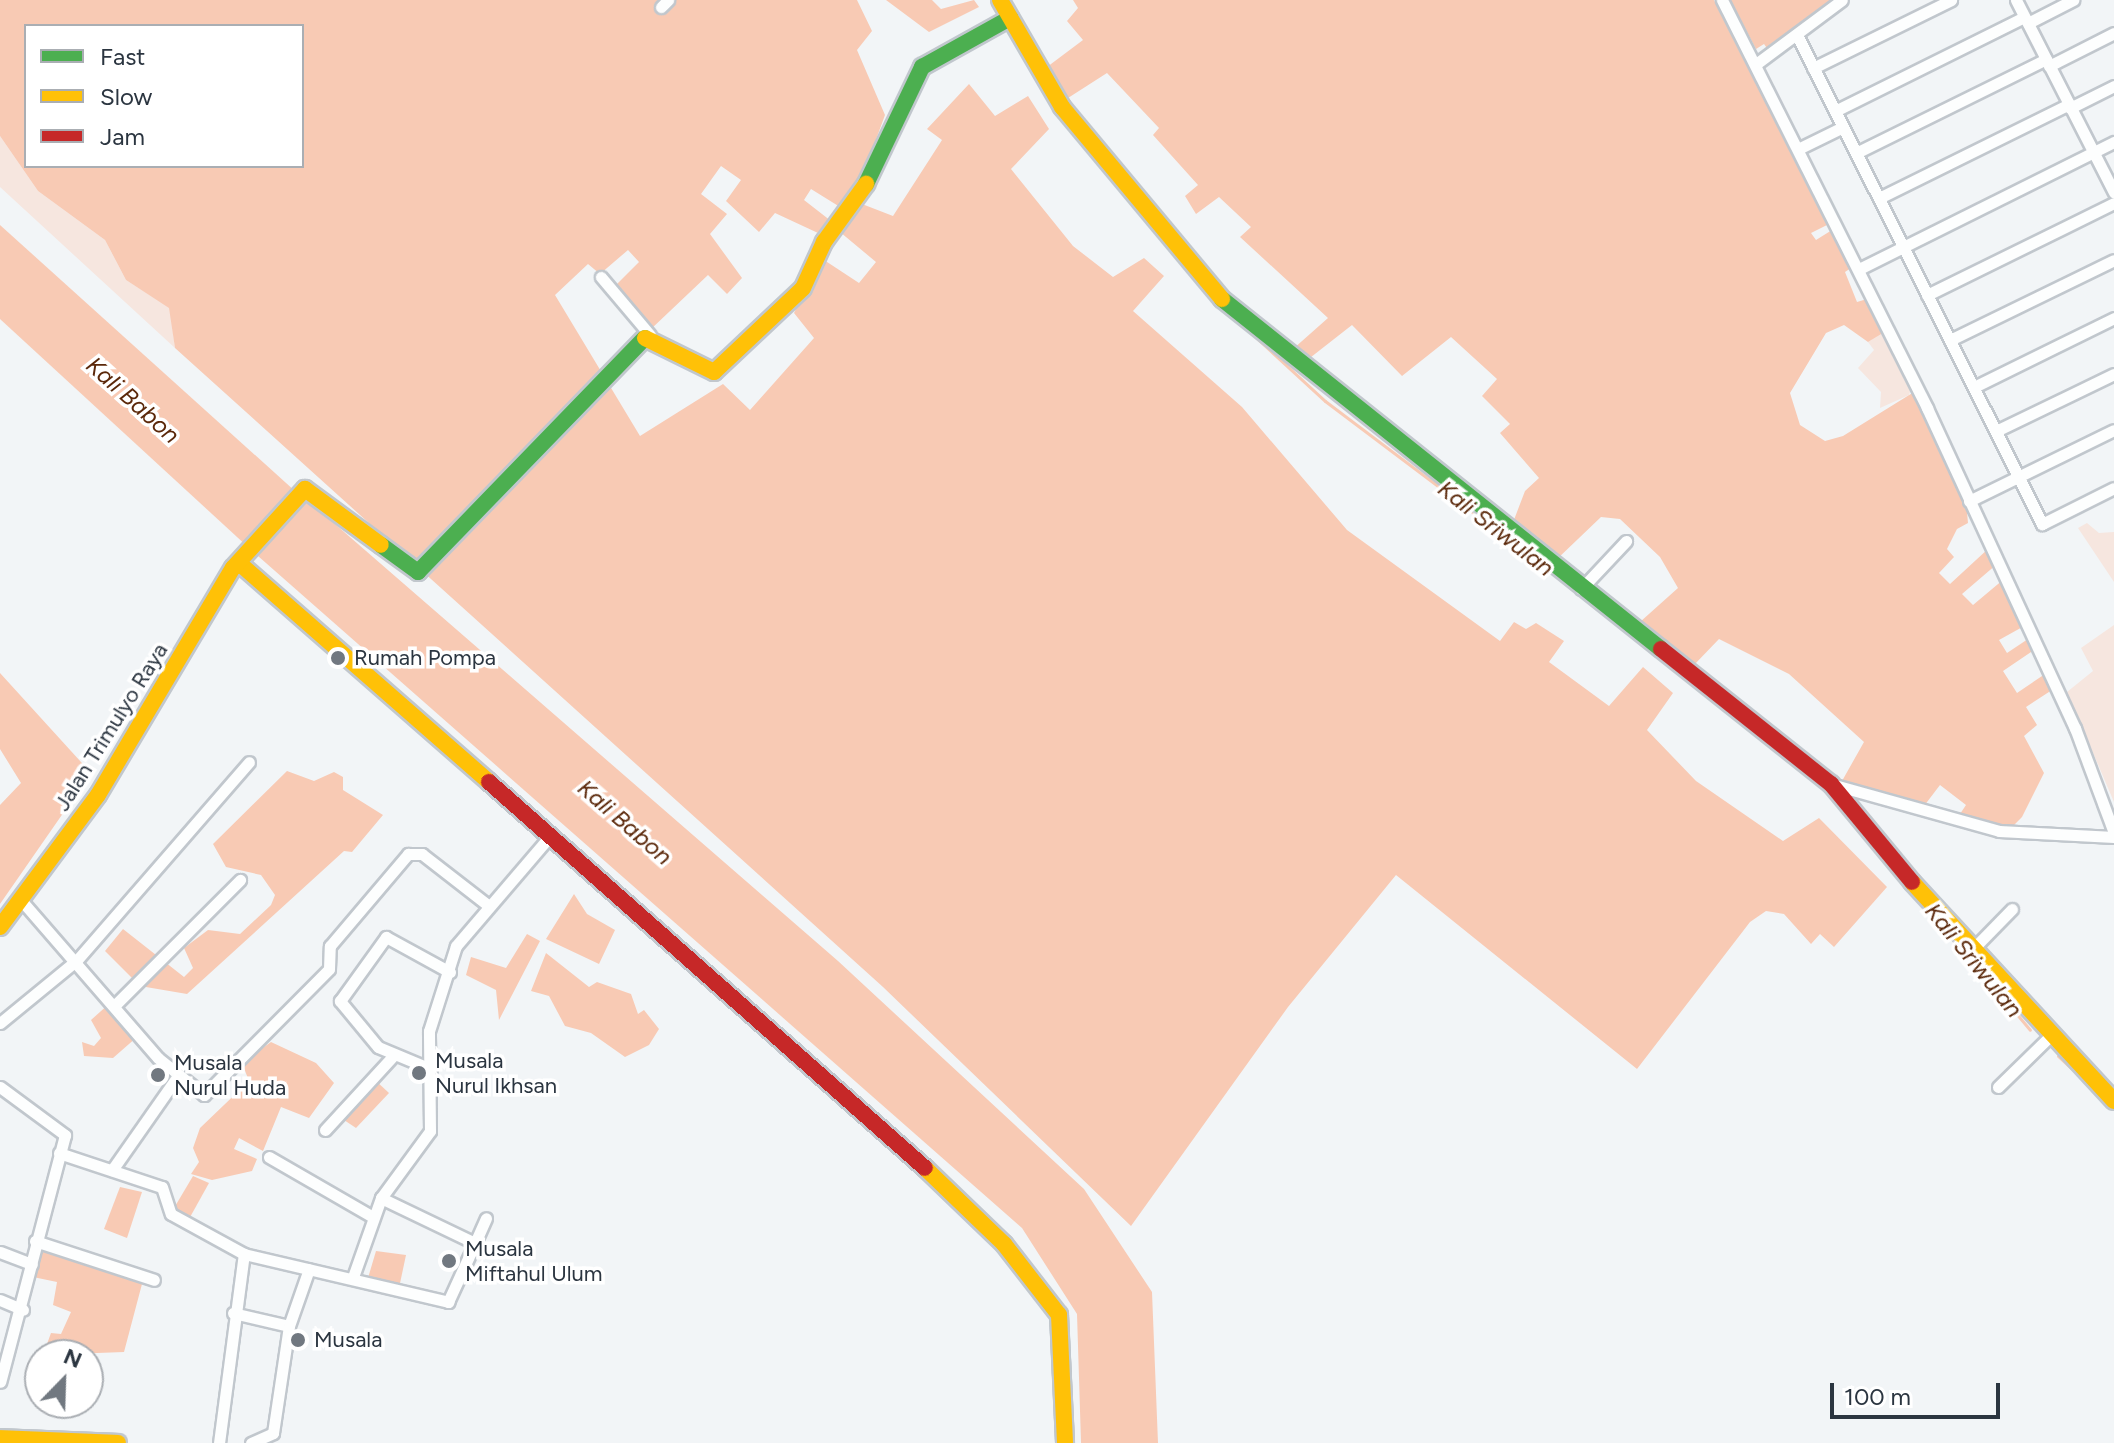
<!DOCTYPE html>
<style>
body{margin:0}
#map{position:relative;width:2114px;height:1443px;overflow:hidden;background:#f2f5f7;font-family:Figtree,sans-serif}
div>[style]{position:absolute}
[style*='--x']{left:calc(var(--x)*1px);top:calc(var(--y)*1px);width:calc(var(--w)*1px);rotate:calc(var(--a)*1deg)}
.green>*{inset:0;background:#f6e6df}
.water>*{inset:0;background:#f8cab4}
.stream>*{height:3px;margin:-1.5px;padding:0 1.5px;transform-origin:1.5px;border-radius:1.5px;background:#f8cab4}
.roads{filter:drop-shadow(2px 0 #c1c7cd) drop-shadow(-2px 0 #c1c7cd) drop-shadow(0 2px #c1c7cd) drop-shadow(0 -2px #c1c7cd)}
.street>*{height:11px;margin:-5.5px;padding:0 5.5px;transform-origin:5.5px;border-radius:5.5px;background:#fdfefe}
.fast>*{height:16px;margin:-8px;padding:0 8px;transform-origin:8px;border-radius:8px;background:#4caf50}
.slow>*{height:16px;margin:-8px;padding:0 8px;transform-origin:8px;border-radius:8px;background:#ffc107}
.jam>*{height:16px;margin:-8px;padding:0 8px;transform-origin:8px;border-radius:8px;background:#c62828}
.dots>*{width:22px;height:22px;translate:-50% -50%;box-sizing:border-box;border:4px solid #fff;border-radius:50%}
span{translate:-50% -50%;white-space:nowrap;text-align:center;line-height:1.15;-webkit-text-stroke:7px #fff;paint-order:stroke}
.poi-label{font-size:22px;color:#2b3540}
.left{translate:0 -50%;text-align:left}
.street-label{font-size:22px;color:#2b3540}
.water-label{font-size:24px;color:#5b280a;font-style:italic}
.legend{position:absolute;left:24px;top:24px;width:280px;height:144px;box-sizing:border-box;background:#fff;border:2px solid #aaaeb3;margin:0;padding:10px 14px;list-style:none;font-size:24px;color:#2b3540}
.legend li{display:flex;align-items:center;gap:16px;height:40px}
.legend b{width:40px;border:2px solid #aaaeb3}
.north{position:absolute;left:24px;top:1339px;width:80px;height:80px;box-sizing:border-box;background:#fff;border:2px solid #aaaeb3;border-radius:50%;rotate:23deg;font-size:22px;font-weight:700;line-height:32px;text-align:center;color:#2b3540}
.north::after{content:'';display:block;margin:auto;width:28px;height:36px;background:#717880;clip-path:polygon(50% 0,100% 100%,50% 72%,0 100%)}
.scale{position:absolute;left:1830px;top:1383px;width:170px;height:36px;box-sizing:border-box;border:4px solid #2b3540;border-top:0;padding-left:10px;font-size:24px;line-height:28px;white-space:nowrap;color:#2b3540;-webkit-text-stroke:6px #fff;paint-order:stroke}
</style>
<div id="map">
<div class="green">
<i style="clip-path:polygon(0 136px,38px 191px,105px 240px,126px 280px,170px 308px,175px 348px,0 187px)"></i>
<i style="clip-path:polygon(1883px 333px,1912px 386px,1909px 395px,1880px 408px,1881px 392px,1858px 368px,1874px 350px,1868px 342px)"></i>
<i style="clip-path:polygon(2087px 523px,2099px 533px,2114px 532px,2114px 582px,2078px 528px)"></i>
<i style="clip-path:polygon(2114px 625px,2114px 802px,2067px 692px,2093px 671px,2081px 648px)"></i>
</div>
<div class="water">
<i style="clip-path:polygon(evenodd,0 0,857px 0,872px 31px,857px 50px,885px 115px,860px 183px,840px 207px,811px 189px,804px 200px,831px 221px,818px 233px,775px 213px,759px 232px,726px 201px,741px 180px,721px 166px,701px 194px,727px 214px,710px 234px,742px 278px,727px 294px,708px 275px,650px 330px,614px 287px,639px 262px,628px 250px,600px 274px,588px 264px,555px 295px,640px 436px,723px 384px,750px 410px,814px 338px,794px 313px,821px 258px,859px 283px,876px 262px,840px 232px,862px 204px,893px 216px,942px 140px,927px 129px,969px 84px,995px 116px,1028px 96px,1049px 129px,1011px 169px,1073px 246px,1113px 277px,1144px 258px,1164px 276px,1133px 311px,1242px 407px,1347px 530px,1500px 641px,1514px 622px,1526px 629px,1536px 623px,1564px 641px,1549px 662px,1609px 706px,1643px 667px,1673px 693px,1647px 730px,1696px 781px,1783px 841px,1819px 818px,1887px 887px,1834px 947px,1820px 934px,1811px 944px,1784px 914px,1766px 911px,1750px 922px,1637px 1069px,1396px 875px,1288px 1007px,1131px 1226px,883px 987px,175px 348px,169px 308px,126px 280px,105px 240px,38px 191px,0 136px,0 0,26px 26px,302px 26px,302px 166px,26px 166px,26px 26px)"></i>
<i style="clip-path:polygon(886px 0,932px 0,941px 9px,974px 0,979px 7px,929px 32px)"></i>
<i style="clip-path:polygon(1073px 0,1714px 0,1829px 224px,1811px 233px,1816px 240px,1832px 230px,1851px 268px,1845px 272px,1857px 302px,1867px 299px,1883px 333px,1868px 342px,1844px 325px,1826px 333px,1790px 393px,1800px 425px,1825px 441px,1843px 436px,1914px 392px,1966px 501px,1968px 523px,1957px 529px,1947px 549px,1954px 557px,1939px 573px,1950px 584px,1989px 548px,1997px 564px,1962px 594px,1973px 605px,2004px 579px,2026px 625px,1999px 640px,2007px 653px,2031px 637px,2037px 648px,2003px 671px,2017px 693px,2045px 674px,2052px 690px,2026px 707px,2037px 725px,2024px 736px,2044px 773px,2022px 817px,2012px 827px,1958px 817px,1966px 805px,1940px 785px,1924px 806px,1842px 781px,1864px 742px,1789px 674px,1719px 639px,1694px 665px,1640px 622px,1678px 588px,1660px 557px,1620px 519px,1601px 517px,1555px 561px,1512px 525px,1525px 491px,1539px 478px,1500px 433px,1510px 424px,1482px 396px,1497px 379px,1451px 337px,1402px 376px,1352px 325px,1306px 361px,1293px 349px,1328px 318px,1240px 237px,1251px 227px,1219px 197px,1196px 214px,1185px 196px,1198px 185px,1153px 135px,1159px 128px,1107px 73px,1068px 98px,1047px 67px,1083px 40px,1067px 21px,1078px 8px)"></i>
<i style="clip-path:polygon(1730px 0,1831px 0,1769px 51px,1764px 44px,1756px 49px)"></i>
<i style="clip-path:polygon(0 225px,296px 492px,249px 548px,0 319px)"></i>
<i style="clip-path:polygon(305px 498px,838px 961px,1084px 1189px,1152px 1292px,1158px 1443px,1081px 1443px,1077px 1314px,1022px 1228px,258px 556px)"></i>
<i style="clip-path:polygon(0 673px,91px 773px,0 904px,0 805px,21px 783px,0 749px)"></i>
<i style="clip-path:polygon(287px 771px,314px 781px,334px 772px,343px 777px,343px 790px,383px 815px,352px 852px,344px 851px,187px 994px,140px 986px,105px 951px,123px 929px,184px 977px,193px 968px,184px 948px,208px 930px,240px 934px,271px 905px,275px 895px,261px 875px,226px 867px,213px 844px)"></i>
<i style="clip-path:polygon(574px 894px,587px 914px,615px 930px,599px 964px,546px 939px)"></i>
<i style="clip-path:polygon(527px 934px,540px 941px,499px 1020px,496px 990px,466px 975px,471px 957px,506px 968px)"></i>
<i style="clip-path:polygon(546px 953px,589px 987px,597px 982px,631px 994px,638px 1014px,644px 1010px,659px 1029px,649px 1045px,625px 1057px,591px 1033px,565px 1026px,549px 996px,531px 991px)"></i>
<i style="clip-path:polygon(110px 1003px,137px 1037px,113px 1058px,84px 1056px,82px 1042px,94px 1046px,101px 1038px,91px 1020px)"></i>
<i style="clip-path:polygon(271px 1042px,316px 1063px,334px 1083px,309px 1118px,281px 1107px,263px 1151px,239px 1138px,234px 1149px,257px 1159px,252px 1171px,212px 1180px,191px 1174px,199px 1162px,193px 1148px,200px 1128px,249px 1081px,242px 1063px)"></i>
<i style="clip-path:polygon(375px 1080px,389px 1093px,356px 1128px,341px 1118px)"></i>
<i style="clip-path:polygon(193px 1176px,209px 1183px,189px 1219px,174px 1208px)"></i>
<i style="clip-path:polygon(120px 1187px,142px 1192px,127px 1238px,104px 1229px)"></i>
<i style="clip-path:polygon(40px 1247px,142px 1284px,124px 1352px,43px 1355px,51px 1333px,61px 1334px,71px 1312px,53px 1305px,57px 1282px,33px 1277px)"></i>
<i style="clip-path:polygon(376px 1251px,406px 1255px,399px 1288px,368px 1278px)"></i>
</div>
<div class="stream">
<i style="--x:1006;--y:27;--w:65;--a:59.5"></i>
<i style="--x:1095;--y:160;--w:160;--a:50.1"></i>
<i style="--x:1238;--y:321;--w:118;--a:42.6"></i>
<i style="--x:1325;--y:401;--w:294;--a:37"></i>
<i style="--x:1999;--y:993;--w:48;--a:50"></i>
<i style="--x:2058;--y:1056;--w:18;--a:43"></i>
</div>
<div class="roads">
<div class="street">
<i style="--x:1722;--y:0;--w:457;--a:63.3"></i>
<i style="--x:1927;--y:408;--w:353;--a:65.2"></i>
<i style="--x:2075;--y:728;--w:112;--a:69.6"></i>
<i style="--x:2016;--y:0;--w:216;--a:63"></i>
<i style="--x:661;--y:7;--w:10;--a:-45"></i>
<i style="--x:2028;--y:23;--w:51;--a:-27.1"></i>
<i style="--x:1797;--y:35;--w:547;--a:63.39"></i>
<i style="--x:2042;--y:524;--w:80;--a:-26.6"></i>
<i style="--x:1756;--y:64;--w:107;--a:-36.7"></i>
<i style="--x:2049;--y:66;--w:73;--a:-26.9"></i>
<i style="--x:1813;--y:68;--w:154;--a:-26.2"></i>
<i style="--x:2070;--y:108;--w:49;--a:-26.6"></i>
<i style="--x:1835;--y:111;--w:211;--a:-26.4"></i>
<i style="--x:1798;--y:149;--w:50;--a:-26.1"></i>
<i style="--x:1856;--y:153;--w:212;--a:-26.3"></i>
<i style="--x:1879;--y:198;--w:212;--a:-26.3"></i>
<i style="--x:1859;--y:269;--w:285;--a:-26.5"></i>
<i style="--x:601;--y:277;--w:76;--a:49.8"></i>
<i style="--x:1927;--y:295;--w:208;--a:-26.2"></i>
<i style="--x:1950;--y:340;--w:182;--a:-26"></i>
<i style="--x:1974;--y:387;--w:156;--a:-26.2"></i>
<i style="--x:1996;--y:431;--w:131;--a:-25.8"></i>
<i style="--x:1969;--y:501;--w:161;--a:-26.1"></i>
<i style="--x:1581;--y:589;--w:66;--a:-46.8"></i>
<i style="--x:1831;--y:784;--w:174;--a:15.6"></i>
<i style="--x:1999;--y:831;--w:115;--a:3"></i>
<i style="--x:21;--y:900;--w:209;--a:49.1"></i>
<i style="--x:158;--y:1058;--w:59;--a:38.8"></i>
<i style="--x:204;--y:1095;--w:177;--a:-45.2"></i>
<i style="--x:329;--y:969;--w:23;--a:-88"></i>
<i style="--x:330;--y:946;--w:121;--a:-49.7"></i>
<i style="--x:408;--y:854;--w:14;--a:0"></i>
<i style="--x:422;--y:854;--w:85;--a:37.8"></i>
<i style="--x:1970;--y:952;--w:60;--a:-45.7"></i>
<i style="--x:115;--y:1005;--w:177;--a:-45"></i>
<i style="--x:0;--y:1023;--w:99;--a:-39.3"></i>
<i style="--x:77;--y:960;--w:262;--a:-49"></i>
<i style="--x:431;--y:1069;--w:57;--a:-157.5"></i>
<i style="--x:378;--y:1047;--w:60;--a:-129.6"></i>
<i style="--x:340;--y:1001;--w:79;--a:-54.3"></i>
<i style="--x:386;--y:937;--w:73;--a:28.7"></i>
<i style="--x:0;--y:1087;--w:81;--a:36.4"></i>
<i style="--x:65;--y:1135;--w:255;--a:104.7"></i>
<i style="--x:1998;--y:1087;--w:71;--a:-44.4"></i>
<i style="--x:325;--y:1130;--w:100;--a:-47.4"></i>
<i style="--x:59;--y:1153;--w:108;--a:18.3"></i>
<i style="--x:162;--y:1187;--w:28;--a:72"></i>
<i style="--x:171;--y:1214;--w:83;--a:28.7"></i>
<i style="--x:244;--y:1254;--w:210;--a:13.2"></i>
<i style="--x:448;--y:1302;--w:65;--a:-65.4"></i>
<i style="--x:269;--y:1157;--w:120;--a:30"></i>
<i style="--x:112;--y:1170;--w:113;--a:-55"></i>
<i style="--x:381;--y:1198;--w:104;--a:25.6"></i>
<i style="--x:475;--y:1243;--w:27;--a:-66"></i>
<i style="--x:35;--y:1241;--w:125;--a:18.1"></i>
<i style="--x:0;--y:1252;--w:34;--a:21"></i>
<i style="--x:353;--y:1277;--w:84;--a:-70.5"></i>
<i style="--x:381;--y:1198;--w:83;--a:-53.8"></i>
<i style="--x:430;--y:1131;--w:100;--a:-90.6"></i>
<i style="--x:429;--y:1031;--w:89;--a:-72.4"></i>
<i style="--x:456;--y:946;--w:145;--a:-49.5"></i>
<i style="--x:0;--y:1300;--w:25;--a:23"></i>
<i style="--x:233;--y:1313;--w:57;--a:13.1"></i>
<i style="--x:219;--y:1443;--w:191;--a:-82.5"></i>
<i style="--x:251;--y:1443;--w:24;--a:-24"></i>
<i style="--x:273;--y:1433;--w:108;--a:-81.5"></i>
<i style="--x:289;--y:1326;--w:60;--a:-70.7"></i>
</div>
<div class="fast">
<i style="--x:866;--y:184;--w:130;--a:-64.4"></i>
<i style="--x:922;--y:67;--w:101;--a:-29.1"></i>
<i style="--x:1222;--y:299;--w:561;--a:38.56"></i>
<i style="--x:381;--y:545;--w:46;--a:36.1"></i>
<i style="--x:418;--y:572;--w:326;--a:-45.9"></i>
</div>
<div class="slow">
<i style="--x:1000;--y:0;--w:124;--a:59.9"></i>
<i style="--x:1062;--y:107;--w:250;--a:50.2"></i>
<i style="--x:645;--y:338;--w:77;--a:26.2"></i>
<i style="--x:714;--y:372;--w:122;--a:-43.3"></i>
<i style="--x:803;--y:288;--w:51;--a:-65.5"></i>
<i style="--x:824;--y:242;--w:72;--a:-54.1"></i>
<i style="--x:239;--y:563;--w:332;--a:41.2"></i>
<i style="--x:1912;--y:882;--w:298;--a:47.3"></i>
<i style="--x:0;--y:927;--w:164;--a:-53.4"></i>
<i style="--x:98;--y:795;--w:264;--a:-59.3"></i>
<i style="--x:233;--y:568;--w:107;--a:-47.7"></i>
<i style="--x:305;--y:489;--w:94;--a:36.4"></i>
<i style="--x:925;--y:1168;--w:110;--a:43.9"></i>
<i style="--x:1004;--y:1244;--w:90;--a:52.2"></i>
<i style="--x:1059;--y:1315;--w:128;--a:87.3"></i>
<i style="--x:0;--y:1438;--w:118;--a:2.4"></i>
</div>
<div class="jam">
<i style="--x:1661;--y:649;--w:217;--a:38.5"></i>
<i style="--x:1831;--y:784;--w:127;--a:50.4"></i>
<i style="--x:489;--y:782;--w:582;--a:41.52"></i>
</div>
</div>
<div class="dots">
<i style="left:338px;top:658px;background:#717880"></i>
<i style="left:419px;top:1073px;background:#717880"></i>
<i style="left:158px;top:1075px;background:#717880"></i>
<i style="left:449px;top:1261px;background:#717880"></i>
<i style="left:298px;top:1340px;background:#717880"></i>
</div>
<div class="poi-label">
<span class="left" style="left:354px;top:658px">Rumah Pompa</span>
<span class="left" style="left:435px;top:1073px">Musala<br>Nurul Ikhsan</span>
<span class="left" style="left:174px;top:1075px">Musala<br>Nurul Huda</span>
<span class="left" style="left:465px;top:1261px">Musala<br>Miftahul Ulum</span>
<span class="left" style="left:314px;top:1340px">Musala</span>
</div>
<div class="street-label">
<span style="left:111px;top:727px;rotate:-58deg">Jalan Trimulyo Raya</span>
</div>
<div class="water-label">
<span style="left:133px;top:400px;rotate:42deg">Kali Babon</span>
<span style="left:1496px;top:528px;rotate:38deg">Kali Sriwulan</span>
<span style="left:625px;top:822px;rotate:41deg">Kali Babon</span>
<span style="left:1974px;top:960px;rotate:51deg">Kali Sriwulan</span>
</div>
<ul class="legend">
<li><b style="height:10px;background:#4caf50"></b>Fast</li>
<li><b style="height:10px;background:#ffc107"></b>Slow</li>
<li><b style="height:10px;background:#c62828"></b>Jam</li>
</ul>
<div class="north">N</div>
<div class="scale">100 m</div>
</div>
